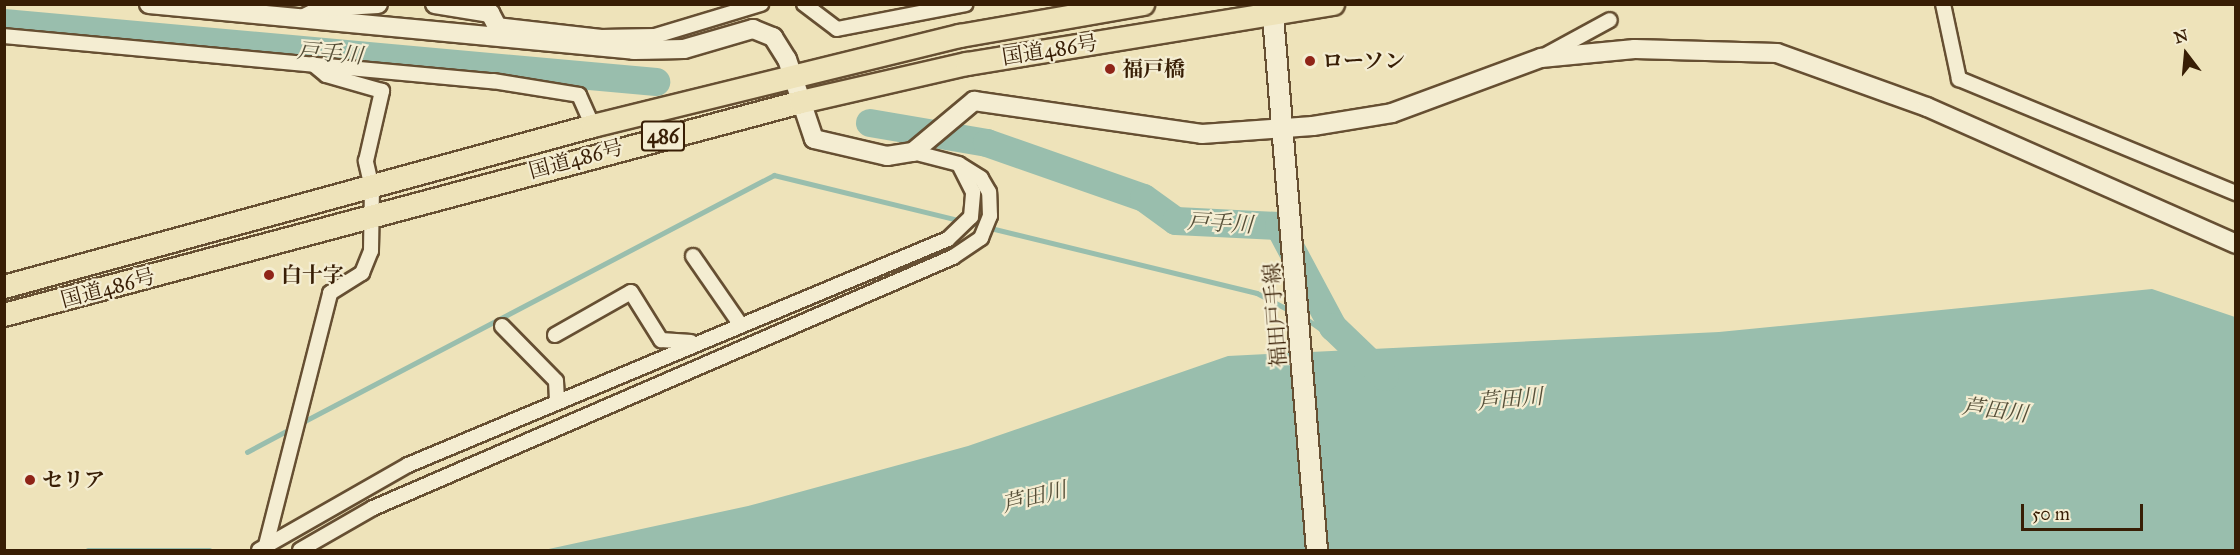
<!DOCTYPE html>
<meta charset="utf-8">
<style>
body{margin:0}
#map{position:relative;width:2240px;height:555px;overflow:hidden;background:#eee3ba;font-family:"IM FELL Great Primer","Noto Serif JP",serif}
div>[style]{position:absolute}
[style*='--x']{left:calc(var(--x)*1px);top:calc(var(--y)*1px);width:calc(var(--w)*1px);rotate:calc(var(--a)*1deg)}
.water>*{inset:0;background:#99bead}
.stream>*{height:4.5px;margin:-2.25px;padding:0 2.25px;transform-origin:2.25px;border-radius:2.25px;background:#99bead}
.river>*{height:28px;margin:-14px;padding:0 14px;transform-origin:14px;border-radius:14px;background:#99bead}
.roads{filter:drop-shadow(2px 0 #664f32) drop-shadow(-2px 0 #664f32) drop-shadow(0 2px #664f32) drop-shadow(0 -2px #664f32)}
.minor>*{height:14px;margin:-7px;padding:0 7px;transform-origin:7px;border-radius:7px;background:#f4edd2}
.tertiary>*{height:18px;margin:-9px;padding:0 9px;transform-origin:9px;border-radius:9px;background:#f4edd2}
.secondary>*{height:20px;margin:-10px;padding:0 10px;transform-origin:10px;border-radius:10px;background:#f4edd2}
.trunk>*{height:22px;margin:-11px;padding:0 11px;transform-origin:11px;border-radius:11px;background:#eee3ba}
.dots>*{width:16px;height:16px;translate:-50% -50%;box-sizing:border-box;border:3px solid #f4edd2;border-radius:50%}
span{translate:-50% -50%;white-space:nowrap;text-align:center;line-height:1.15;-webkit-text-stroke:4.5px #f4edd2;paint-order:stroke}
.shield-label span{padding:2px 4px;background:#f4edd2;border:2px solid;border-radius:4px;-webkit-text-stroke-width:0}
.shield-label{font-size:20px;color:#381e05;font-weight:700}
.street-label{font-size:21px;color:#381e05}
.poi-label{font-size:21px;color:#381e05;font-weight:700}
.left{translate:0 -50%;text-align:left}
.water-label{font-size:22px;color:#554e37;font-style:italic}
.frame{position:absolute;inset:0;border:6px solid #381e05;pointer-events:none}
.north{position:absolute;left:2156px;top:24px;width:60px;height:60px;-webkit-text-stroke:4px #f4edd2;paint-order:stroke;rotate:344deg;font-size:16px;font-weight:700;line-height:24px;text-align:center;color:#381e05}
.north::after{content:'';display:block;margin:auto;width:21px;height:27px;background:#381e05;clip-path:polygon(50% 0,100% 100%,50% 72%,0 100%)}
.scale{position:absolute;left:2021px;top:504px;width:122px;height:27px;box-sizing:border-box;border:3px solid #381e05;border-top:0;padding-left:8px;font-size:18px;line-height:21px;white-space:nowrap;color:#381e05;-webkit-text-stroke:4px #f4edd2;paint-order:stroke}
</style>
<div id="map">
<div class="water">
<i style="clip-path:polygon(2152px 289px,2235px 317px,2235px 550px,544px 550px,748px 506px,968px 446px,1228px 356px,1719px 332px)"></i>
</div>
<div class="stream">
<i style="--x:970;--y:223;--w:295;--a:13.7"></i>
<i style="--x:1257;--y:293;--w:38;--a:28"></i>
<i style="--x:1304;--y:317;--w:64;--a:35.4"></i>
<i style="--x:299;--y:424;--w:536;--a:-27.66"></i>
<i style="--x:774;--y:175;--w:194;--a:13.7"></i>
<i style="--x:247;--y:452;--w:51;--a:-28.1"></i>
<i style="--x:88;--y:550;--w:122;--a:0"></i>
</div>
<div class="river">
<i style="--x:4;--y:23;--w:655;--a:5.17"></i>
<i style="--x:870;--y:123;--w:119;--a:9.7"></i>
<i style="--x:987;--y:143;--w:166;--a:19.3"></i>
<i style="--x:1144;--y:198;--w:39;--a:36"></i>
<i style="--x:1176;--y:221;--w:103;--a:2.8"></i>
<i style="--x:1279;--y:226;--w:115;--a:61.9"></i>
<i style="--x:1333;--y:327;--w:72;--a:43.9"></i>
</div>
<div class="roads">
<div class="minor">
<i style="--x:804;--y:4;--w:41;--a:37.1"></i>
<i style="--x:837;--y:29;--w:131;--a:-11"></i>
<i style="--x:1943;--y:4;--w:77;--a:78"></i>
<i style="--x:1959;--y:79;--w:300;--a:22.4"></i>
<i style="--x:496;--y:25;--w:106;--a:6.5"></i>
<i style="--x:601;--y:37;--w:54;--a:-1.1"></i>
<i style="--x:655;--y:36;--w:111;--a:-16.8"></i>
<i style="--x:4;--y:36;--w:491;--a:5.3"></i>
<i style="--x:493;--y:81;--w:87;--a:9.2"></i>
<i style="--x:579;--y:95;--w:34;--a:66"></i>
<i style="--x:1542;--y:57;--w:77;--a:-28.6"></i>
<i style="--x:693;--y:256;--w:83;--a:55.3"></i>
<i style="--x:502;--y:326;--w:77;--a:45.5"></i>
<i style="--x:556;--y:381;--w:18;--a:87"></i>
<i style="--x:555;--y:335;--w:87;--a:-29.5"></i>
<i style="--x:631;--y:292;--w:57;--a:58"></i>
<i style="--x:661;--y:340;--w:30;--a:4"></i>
<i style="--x:266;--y:545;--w:260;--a:-75.7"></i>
<i style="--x:330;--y:293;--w:38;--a:-32"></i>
<i style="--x:362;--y:273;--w:24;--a:-68"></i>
<i style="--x:371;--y:251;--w:63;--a:-89.1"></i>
<i style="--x:372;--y:188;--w:28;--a:-103"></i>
<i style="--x:366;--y:161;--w:72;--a:-77.1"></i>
<i style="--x:382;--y:91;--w:58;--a:-164.1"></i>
<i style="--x:326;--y:75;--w:17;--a:-140"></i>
<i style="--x:259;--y:550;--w:172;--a:-29.7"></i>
<i style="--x:408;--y:465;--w:585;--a:-22.71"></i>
<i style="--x:948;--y:239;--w:32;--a:-44"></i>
<i style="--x:971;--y:217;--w:25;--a:-85"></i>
<i style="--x:973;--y:192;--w:29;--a:-117"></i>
<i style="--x:300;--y:550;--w:84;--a:-29.9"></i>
<i style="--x:373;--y:508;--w:632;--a:-23.4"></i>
<i style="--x:953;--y:257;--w:34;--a:-34"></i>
<i style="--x:981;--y:238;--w:24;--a:-68"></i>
<i style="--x:990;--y:216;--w:24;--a:-92"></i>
<i style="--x:989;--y:192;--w:16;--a:-120"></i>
<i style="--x:981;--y:178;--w:26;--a:-148"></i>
<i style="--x:959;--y:164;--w:48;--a:-165.4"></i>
</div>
<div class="tertiary">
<i style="--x:149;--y:4;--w:487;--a:5.4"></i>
<i style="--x:634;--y:50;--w:50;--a:-1.1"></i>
<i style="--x:684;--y:49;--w:72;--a:-16.2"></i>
<i style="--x:753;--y:29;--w:22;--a:22"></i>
<i style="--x:773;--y:37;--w:26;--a:58"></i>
<i style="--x:787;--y:59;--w:84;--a:71.4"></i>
<i style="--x:814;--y:139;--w:75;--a:13.1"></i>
<i style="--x:887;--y:156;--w:26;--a:-9"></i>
<i style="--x:913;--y:152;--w:80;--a:-39.9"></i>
<i style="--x:974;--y:101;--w:230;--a:8.2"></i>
<i style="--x:1202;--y:134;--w:111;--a:-4.1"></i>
<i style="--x:1313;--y:126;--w:80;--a:-9.3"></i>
<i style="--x:1392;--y:113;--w:159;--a:-20.3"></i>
<i style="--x:1541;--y:58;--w:94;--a:-5.5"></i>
<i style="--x:1635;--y:49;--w:142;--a:1.6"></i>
<i style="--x:1777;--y:53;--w:159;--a:19.8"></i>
<i style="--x:1927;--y:107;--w:338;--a:23.9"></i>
<i style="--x:435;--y:4;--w:56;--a:9.3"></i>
<i style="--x:490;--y:13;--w:26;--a:62"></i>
<i style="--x:304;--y:18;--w:25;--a:-26"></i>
<i style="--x:327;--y:7;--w:51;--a:-3.4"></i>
</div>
<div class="secondary">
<i style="--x:1272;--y:4;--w:548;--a:85.29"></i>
</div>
<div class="trunk">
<i style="--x:4;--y:287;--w:611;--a:-15.29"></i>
<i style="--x:593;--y:126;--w:378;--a:-13.8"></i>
<i style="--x:960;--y:36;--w:186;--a:-9.9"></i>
<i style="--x:4;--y:315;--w:825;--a:-14.96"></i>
<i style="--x:801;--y:102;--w:170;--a:-12.9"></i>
<i style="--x:967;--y:64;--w:371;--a:-9.3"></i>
</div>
</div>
<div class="dots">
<i style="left:1310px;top:61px;background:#8f2418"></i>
<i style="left:1110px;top:69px;background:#8f2418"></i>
<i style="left:269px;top:275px;background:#8f2418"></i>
<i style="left:30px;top:480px;background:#8f2418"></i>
</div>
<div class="shield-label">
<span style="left:663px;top:136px">486</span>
</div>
<div class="street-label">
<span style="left:1050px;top:50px;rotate:-9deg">国道486号</span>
<span style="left:576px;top:159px;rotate:-15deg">国道486号</span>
<span style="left:108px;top:288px;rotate:-15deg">国道486号</span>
<span style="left:1275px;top:315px;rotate:-94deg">福田戸手線</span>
</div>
<div class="poi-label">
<span class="left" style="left:1322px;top:61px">ローソン</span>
<span class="left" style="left:1122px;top:69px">福戸橋</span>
<span class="left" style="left:281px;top:275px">白十字</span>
<span class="left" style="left:42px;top:480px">セリア</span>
</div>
<div class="water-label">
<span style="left:330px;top:53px;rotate:5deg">戸手川</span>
<span style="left:1220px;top:223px;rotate:3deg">戸手川</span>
<span style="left:1510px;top:399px;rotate:-5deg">芦田川</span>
<span style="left:1995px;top:410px;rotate:7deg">芦田川</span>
<span style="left:1034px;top:497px;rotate:-14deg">芦田川</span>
</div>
<div class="frame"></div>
<div class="north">N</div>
<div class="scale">50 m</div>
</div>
